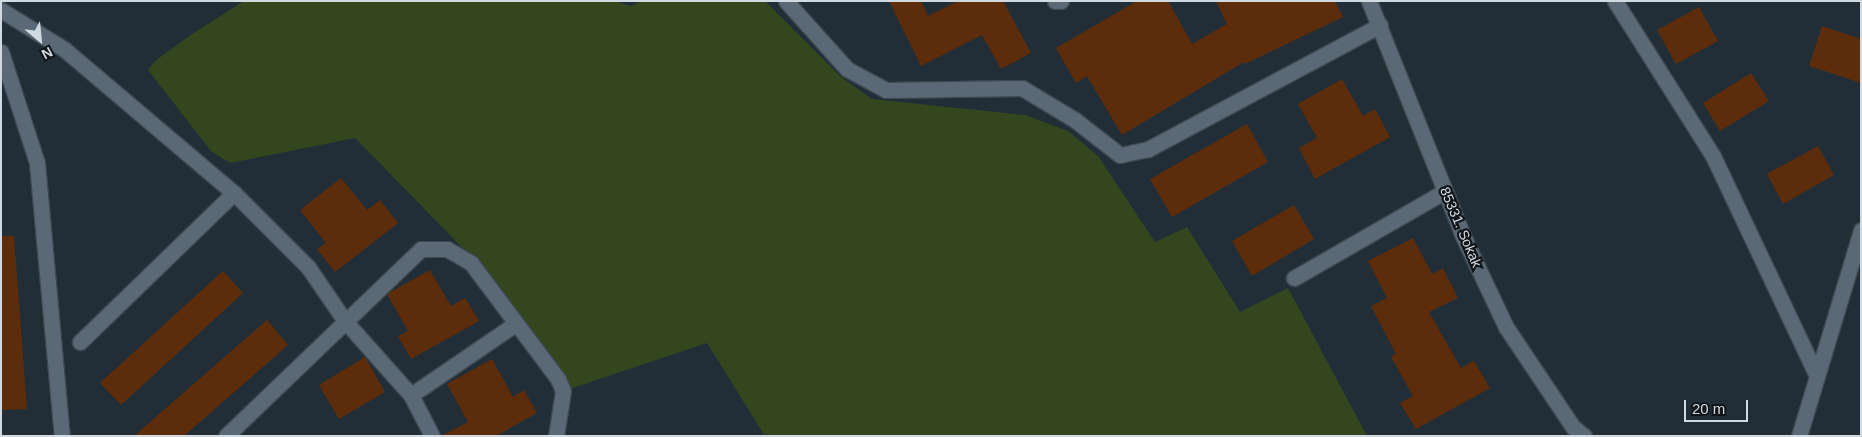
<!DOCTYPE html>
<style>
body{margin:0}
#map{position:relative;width:1862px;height:437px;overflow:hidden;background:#212e38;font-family:Helvetica,sans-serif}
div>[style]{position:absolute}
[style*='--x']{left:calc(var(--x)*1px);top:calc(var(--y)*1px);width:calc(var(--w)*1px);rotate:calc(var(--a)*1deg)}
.green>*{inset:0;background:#34461e}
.building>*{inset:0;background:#5d2d0b}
.roads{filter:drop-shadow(1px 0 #3e4951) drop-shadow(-1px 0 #3e4951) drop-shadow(0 1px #3e4951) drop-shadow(0 -1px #3e4951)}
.minor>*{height:15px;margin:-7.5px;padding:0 7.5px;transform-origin:7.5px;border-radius:7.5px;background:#5a6975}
span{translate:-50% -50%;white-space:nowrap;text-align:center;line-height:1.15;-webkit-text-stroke:4.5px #10151a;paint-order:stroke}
.street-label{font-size:14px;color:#d2dae1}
.frame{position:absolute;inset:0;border:2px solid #d2dae1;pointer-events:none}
.north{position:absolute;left:15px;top:15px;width:50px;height:50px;-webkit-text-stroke:4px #10151a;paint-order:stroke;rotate:152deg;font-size:14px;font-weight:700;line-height:20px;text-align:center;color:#d2dae1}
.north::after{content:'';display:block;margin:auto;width:18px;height:22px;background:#d2dae1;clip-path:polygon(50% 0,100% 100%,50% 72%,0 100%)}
.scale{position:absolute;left:1684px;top:400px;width:64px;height:22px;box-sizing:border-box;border:2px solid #d2dae1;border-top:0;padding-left:6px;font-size:15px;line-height:18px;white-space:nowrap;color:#d2dae1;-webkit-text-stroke:4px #10151a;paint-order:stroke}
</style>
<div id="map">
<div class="green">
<i style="clip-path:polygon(244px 1px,615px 1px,631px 6px,642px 1px,765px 1px,841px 77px,872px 99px,1025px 115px,1068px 131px,1098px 156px,1155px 242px,1187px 227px,1240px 312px,1288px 288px,1367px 436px,765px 436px,707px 343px,570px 389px,499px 285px,355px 138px,230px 163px,211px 151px,148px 70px,155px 61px,192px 34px)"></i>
</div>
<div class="building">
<i style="clip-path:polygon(889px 1px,921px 1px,928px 16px,958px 1px,1003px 1px,1031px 53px,1001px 69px,982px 35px,921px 66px)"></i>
<i style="clip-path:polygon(1137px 1px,1168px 1px,1192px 44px,1227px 24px,1216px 1px,1335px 1px,1343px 17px,1245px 64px,1244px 62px,1122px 135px,1087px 76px,1076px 83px,1056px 48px)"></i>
<i style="clip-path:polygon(1699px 7px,1718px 41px,1676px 64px,1657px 30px)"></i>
<i style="clip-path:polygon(1822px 26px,1861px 39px,1861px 83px,1809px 66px)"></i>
<i style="clip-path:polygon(1751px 73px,1769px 101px,1720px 131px,1703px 103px)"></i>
<i style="clip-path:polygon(1342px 79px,1363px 116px,1375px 109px,1390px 137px,1315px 179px,1299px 148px,1317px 138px,1298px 104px)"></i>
<i style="clip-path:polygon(1247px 124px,1268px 162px,1172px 217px,1150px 179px)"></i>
<i style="clip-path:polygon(1818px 146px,1834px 175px,1783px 204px,1767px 174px)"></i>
<i style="clip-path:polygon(341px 178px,367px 210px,380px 200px,398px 223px,335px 272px,317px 249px,326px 243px,300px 210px)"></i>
<i style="clip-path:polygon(1294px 205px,1314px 239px,1252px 276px,1232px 241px)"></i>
<i style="clip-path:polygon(1px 236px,14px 236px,27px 409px,1px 410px)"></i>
<i style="clip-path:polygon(1413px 238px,1432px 274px,1443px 268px,1458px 298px,1429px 312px,1461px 368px,1474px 361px,1490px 388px,1416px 429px,1400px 403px,1413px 396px,1391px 357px,1396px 354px,1371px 306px,1387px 298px,1368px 261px)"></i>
<i style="clip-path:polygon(430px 270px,451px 306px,465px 298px,479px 321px,411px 359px,398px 336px,408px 331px,387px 294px)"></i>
<i style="clip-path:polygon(223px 271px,243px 293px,121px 405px,100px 383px)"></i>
<i style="clip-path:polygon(267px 320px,288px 345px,184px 436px,134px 436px)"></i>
<i style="clip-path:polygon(365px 357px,385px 392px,339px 419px,319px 385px)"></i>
<i style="clip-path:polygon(492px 359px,513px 397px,524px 390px,537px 413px,496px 436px,441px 436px,468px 422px,447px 384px)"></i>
</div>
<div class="roads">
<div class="minor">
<i style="--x:786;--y:1;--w:91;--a:48.1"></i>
<i style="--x:847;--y:69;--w:44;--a:28.3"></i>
<i style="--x:886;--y:90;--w:136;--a:-0.8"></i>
<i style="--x:1022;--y:88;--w:62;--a:31.1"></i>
<i style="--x:1075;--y:120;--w:57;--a:37.9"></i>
<i style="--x:1120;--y:155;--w:29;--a:-12"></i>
<i style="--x:1148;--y:149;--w:263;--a:-28.1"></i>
<i style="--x:1055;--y:1;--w:6;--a:0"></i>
<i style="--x:1369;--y:1;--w:251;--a:68.2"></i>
<i style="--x:1462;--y:234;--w:103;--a:64.7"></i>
<i style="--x:1506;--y:327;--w:120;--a:56.2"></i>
<i style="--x:1573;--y:427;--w:14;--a:39"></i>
<i style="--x:1615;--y:1;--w:183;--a:57.7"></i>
<i style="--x:1713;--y:156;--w:243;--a:64.7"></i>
<i style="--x:1;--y:10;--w:74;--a:31.8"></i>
<i style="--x:64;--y:49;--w:223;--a:40.3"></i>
<i style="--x:234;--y:193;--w:105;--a:45"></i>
<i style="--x:308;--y:267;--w:65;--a:55.6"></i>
<i style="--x:345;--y:321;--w:99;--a:48.3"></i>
<i style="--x:411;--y:395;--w:46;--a:62.9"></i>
<i style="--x:1;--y:52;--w:117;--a:72"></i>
<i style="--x:37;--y:163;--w:274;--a:84.8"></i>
<i style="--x:1294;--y:278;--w:174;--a:-29.9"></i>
<i style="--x:80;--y:342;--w:214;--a:-44.1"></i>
<i style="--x:411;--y:395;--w:126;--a:-34.3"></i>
<i style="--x:226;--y:436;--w:270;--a:-43.8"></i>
<i style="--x:421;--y:249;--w:26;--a:0"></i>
<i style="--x:447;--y:249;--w:28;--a:30"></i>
<i style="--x:471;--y:263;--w:145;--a:53.1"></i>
<i style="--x:558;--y:379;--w:13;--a:67"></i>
<i style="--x:563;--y:391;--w:46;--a:98.8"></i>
<i style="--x:1799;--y:436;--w:215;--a:-73.2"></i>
</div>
</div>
<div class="street-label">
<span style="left:1461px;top:227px;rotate:67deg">85331. Sokak</span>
</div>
<div class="frame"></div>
<div class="north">N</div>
<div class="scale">20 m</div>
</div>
